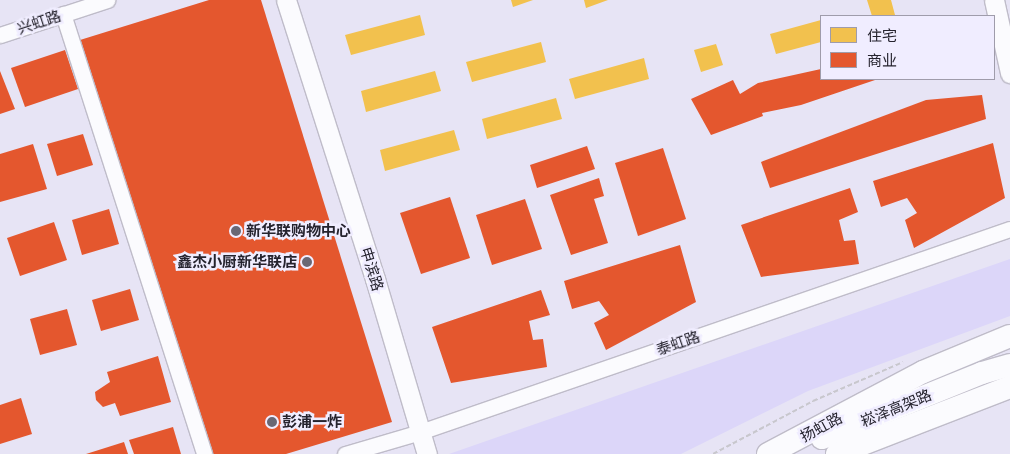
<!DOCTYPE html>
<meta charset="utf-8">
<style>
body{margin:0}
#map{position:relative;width:1010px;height:454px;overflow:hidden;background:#e7e4f5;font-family:"IBM Plex Sans","Noto Sans SC",sans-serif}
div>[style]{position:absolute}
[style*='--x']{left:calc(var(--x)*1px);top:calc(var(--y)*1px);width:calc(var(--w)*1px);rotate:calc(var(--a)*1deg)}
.green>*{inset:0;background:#dcd6f9}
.homes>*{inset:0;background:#f2c14e}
.shops>*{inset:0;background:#e4572e}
.path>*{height:2px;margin-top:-1px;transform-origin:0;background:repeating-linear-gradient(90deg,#c8c7cd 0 5px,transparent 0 7.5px)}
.roads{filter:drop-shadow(1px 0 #bfbcc9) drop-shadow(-1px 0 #bfbcc9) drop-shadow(0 1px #bfbcc9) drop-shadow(0 -1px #bfbcc9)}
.minor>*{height:15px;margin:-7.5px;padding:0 7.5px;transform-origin:7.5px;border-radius:7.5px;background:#fbfbfe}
.major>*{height:19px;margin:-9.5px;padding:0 9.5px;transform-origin:9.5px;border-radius:9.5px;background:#fbfbfe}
.highway>*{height:22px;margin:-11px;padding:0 11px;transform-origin:11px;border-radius:11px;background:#fbfbfe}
.dots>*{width:14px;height:14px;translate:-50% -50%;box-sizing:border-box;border:2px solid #f0edff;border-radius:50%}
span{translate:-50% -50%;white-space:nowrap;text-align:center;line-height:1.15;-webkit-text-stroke:5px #f0edff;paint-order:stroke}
.street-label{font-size:15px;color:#25232e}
.poi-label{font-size:15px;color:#25232e;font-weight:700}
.left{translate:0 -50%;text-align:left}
.right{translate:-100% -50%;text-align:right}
.legend{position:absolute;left:820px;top:15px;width:175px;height:65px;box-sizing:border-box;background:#f0edff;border:1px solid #9f9cab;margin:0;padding:6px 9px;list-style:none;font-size:15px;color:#25232e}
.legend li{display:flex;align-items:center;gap:10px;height:25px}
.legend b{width:25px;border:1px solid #9f9cab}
</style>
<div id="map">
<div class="green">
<i style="clip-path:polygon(1010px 259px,1010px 316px,808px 391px,681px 454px,449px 454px)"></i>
</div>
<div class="homes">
<i style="clip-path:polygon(511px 0,533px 0,513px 7px)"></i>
<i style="clip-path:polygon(584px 0,608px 0,586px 8px)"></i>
<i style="clip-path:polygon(867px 0,891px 0,895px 15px,872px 16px)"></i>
<i style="clip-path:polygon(420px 15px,425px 35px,351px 55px,345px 35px)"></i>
<i style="clip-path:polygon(821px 20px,821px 42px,776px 54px,770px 34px)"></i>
<i style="clip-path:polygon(541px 42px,546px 62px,472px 82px,466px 62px)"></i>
<i style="clip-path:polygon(716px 44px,723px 65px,701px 72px,694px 50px)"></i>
<i style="clip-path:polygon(644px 58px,649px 79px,575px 99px,569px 79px)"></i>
<i style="clip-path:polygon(435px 71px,441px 91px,366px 112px,361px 91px)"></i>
<i style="clip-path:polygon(556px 98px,562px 119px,487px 139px,482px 119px)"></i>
<i style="clip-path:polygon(454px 130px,460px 150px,385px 171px,380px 150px)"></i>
</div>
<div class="shops">
<i style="clip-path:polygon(209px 0,261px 0,392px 422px,286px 454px,209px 454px,80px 40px)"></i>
<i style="clip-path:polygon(65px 50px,78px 89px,25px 107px,11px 68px)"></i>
<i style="clip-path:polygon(821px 69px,821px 79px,878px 79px,801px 105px,762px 113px,763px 116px,711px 135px,691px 99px,733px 80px,740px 94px,758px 83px)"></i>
<i style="clip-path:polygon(0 71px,15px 109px,0 114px)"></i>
<i style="clip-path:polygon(982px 95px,986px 119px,770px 188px,761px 162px,926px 100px)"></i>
<i style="clip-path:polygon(83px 134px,93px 165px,57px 176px,47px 144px)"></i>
<i style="clip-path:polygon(993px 143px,1005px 198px,914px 248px,905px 220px,917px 213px,907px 198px,881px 207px,873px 181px)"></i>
<i style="clip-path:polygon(33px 144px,47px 189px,0 202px,0 154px)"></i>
<i style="clip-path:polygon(587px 146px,595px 169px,537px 188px,530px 165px)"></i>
<i style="clip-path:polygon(663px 148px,686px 219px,638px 236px,615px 163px)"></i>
<i style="clip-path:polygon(599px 178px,604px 196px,594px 199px,608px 243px,571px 255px,550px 195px)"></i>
<i style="clip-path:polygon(850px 188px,858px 212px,839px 220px,844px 241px,855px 240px,859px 264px,761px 277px,741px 225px)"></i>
<i style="clip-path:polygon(450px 197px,470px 258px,421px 274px,400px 213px)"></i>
<i style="clip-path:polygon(525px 199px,542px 249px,492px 265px,476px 215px)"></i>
<i style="clip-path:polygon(109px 209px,119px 244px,82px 255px,72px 220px)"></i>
<i style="clip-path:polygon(54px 222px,67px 260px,20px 276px,7px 238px)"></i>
<i style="clip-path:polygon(680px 245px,696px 302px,606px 350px,594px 323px,609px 315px,599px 301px,572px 309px,564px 281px)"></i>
<i style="clip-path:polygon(130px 289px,139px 320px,101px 331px,92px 300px)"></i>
<i style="clip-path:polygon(541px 290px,550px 315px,529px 321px,533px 340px,543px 339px,547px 367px,451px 383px,432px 327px)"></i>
<i style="clip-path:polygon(67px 309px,77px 345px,40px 355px,30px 319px)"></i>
<i style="clip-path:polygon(158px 356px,171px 402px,120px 416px,115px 403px,103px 407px,96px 400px,95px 392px,110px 382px,107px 372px)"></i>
<i style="clip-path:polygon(21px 398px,32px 434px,0 444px,0 405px)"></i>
<i style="clip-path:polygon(173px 427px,181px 454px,134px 454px,129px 440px)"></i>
<i style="clip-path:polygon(124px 442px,128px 454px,86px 454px)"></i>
</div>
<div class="path">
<i style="--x:713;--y:454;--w:113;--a:-27.9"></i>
<i style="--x:813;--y:401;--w:98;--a:-23.4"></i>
</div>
<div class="roads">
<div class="minor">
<i style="--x:63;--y:14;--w:462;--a:72.2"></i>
<i style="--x:0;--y:35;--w:113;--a:-18.1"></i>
<i style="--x:345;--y:454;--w:78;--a:-16.3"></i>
<i style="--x:420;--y:432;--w:624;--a:-18.99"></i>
</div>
<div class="major">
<i style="--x:286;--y:0;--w:293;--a:72.3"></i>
<i style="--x:375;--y:279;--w:183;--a:73.5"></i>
<i style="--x:994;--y:0;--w:75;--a:77.6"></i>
</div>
<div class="highway">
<i style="--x:822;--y:438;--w:173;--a:-22.1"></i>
<i style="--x:982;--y:373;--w:29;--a:-16"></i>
<i style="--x:768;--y:454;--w:175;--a:-27.9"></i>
<i style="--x:923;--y:372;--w:94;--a:-22.5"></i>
<i style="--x:837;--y:454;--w:186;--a:-21.2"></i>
</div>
</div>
<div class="dots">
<i style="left:236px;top:231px;background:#696774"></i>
<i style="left:307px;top:262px;background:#696774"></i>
<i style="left:272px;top:422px;background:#696774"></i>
</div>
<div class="street-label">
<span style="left:39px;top:22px;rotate:-18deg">兴虹路</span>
<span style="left:372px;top:269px;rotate:73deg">申滨路</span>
<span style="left:678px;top:343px;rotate:-19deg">泰虹路</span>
<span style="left:896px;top:408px;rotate:-22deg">崧泽高架路</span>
<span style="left:821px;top:427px;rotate:-28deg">扬虹路</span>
</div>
<div class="poi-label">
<span class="left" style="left:246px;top:231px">新华联购物中心</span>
<span class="right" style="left:297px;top:262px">鑫杰小厨新华联店</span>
<span class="left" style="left:282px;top:422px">彭浦一炸</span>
</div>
<ul class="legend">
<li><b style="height:14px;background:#f2c14e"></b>住宅</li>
<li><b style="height:14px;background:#e4572e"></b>商业</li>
</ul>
</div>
